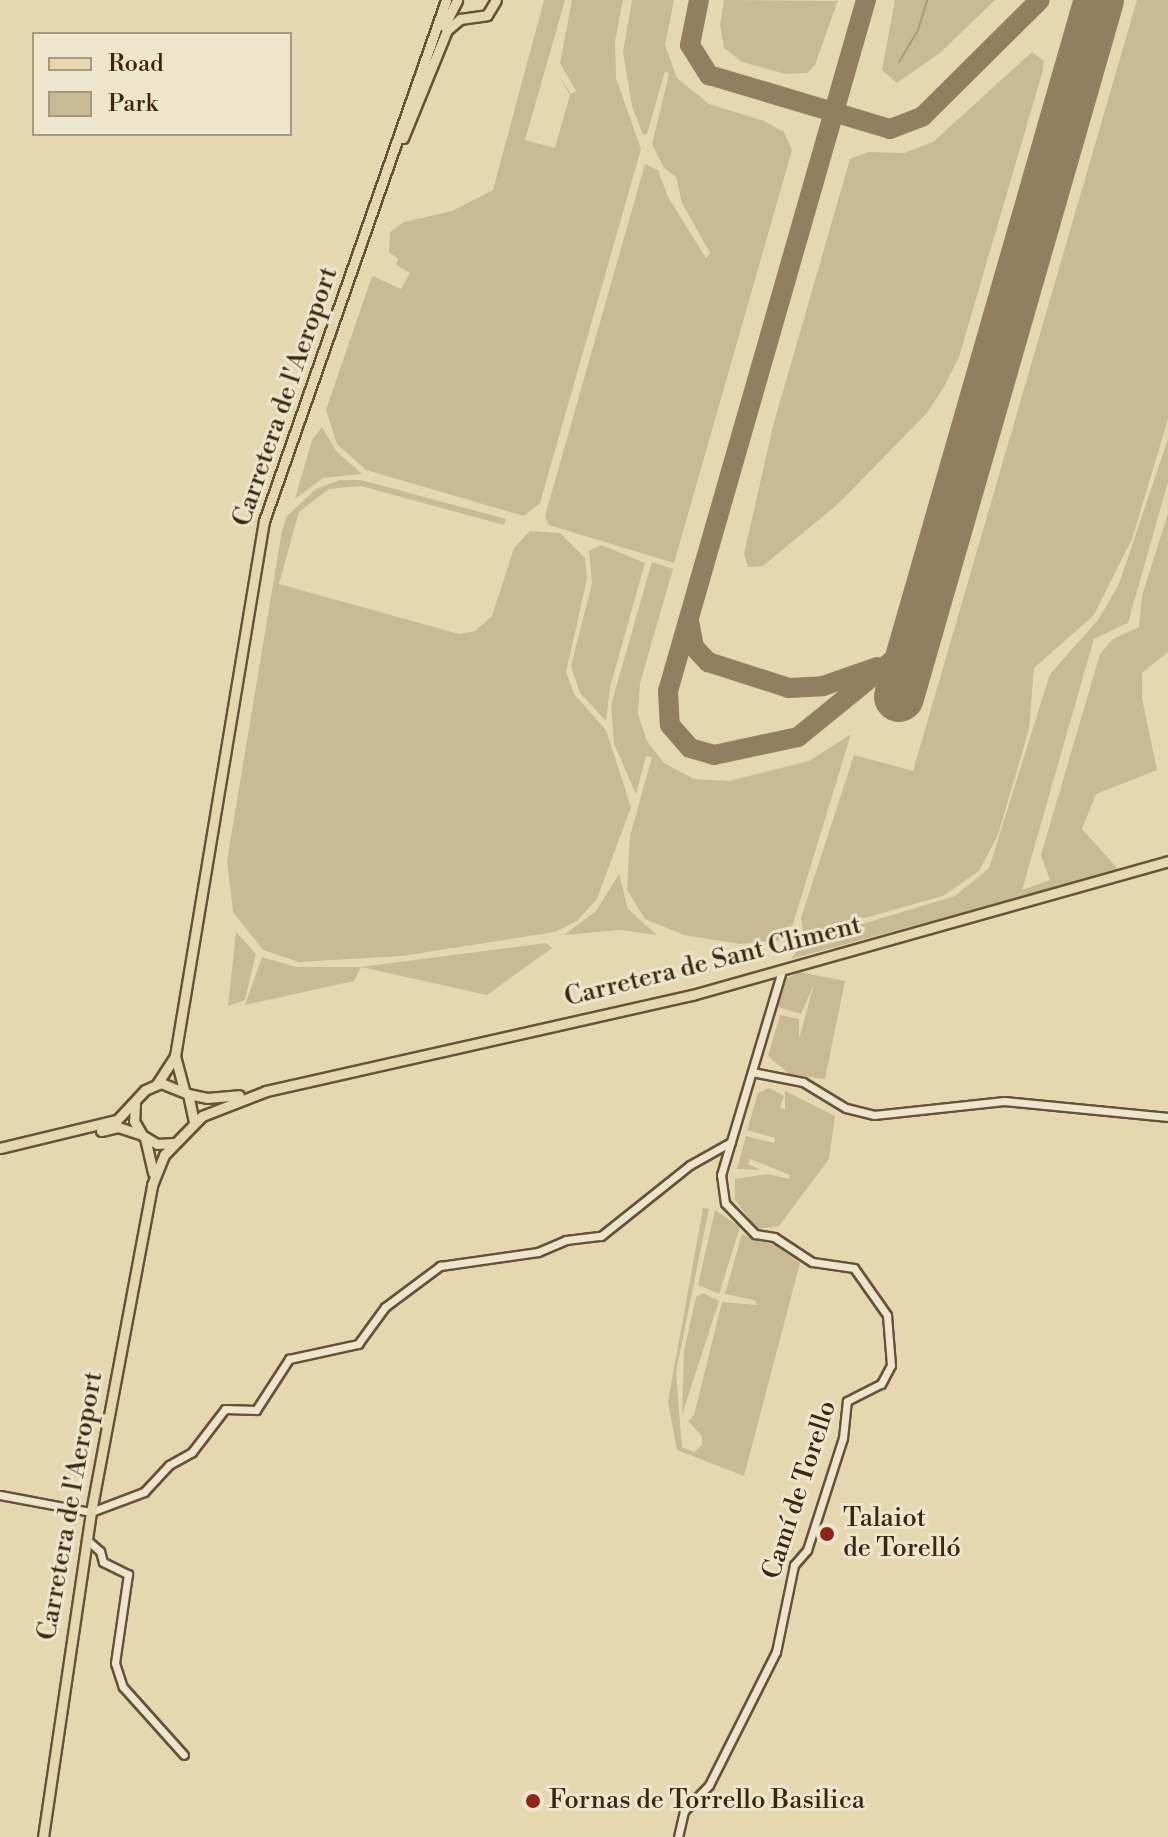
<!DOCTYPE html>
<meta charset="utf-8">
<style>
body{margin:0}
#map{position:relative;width:1168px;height:1837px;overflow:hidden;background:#e5d8b1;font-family:"Libre Bodoni",serif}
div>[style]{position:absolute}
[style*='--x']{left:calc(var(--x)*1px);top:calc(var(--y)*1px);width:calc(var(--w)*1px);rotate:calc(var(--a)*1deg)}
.green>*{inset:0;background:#c8ba95}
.stream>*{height:2px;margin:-1px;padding:0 1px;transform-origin:1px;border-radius:1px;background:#ac9b7a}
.taxiway>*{height:20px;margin:-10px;padding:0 10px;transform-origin:10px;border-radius:10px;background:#917f60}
.runway>*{height:50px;margin:-25px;padding:0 25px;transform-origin:25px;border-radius:25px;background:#917f60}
.roads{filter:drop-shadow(2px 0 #675238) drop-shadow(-2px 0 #675238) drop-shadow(0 2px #675238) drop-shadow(0 -2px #675238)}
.minor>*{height:7px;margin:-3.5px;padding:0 3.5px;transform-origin:3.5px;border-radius:3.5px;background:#eee6cc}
.major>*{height:9px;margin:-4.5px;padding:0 4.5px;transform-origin:4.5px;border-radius:4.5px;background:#e5d8b1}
.dots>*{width:22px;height:22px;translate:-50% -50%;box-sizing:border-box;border:4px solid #eee6cc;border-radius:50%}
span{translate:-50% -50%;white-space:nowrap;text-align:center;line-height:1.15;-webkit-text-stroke:6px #eee6cc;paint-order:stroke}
.street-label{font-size:26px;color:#3d260f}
.poi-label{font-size:26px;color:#3d260f}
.left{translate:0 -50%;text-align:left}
.legend{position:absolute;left:32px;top:32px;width:260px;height:104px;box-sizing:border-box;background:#eee6cc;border:2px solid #a79980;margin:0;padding:10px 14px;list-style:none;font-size:24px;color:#3d260f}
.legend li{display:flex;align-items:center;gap:16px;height:40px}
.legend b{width:40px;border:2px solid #a79980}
</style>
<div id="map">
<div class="green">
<i style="clip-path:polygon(544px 0,565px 0,525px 140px,555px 148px,570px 95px,559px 76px,571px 94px,576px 91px,560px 63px,572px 0,623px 0,615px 42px,616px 78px,641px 149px,540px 503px,524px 516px,366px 470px,337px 444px,326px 410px,370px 282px,373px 276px,401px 289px,410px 273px,396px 265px,398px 259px,389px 252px,390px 232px,404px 222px,452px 211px,493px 190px)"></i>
<i style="clip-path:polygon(632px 0,674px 0,665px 45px,677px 78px,709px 104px,764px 121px,784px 132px,792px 150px,674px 563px,549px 525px,545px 516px,645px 164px,658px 170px,668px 197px,706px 258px,710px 253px,682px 203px,676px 177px,664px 168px,652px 144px,669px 74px,665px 71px,647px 134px,643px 135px,632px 106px,623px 52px)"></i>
<i style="clip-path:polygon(724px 0,837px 1px,838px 0,815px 65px,807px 73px,786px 74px,742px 62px,724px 48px,720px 25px)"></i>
<i style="clip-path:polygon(895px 0,995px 0,940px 53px,897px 83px,882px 70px)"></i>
<i style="clip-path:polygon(1137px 0,1168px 0,1168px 419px,1132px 539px,1094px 615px,1034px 668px,1029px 729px,998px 835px,979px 871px,943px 896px,804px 935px,801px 918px,854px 755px,913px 771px)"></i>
<i style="clip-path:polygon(1032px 52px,1044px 61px,1043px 70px,959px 357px,944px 387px,927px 413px,839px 503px,763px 566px,748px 567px,744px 554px,773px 426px,850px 159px,868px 152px,904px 153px,933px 142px)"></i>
<i style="clip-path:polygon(322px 427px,336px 451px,362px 474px,323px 478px,295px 499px,312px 440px)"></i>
<i style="clip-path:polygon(1168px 439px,1168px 482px,1128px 623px,1094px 639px,1022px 890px,1050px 880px,1041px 855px,1100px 654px,1113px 639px,1139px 627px,1142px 596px,1168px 513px,1168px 652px,1142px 673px,1142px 698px,1157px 770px,1096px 794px,1082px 829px,1119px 870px,791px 959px,803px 942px,955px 896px,989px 868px,1050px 674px,1098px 620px,1119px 584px)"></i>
<i style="clip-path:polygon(361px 480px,506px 519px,504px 525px,361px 486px,329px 489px,299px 512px,279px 584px,459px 634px,475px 631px,492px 616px,514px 548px,530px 531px,560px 533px,585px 558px,587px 579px,566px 672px,574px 694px,606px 730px,631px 807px,597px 899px,577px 921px,555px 932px,402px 956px,299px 962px,263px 950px,233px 912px,227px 861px,282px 531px,287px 516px,316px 489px,340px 480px)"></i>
<i style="clip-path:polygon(601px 545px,645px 563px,610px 687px,606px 721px,580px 693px,571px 666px,592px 583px,589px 551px)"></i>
<i style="clip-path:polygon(652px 562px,673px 569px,640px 683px,638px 714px,647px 741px,664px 763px,694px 779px,729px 781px,809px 761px,851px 734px,793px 924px,778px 941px,740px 944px,684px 935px,645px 919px,627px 890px,630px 836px,652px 757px,646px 756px,636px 794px,614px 744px,611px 705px)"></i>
<i style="clip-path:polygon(619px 874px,628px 909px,657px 935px,620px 930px,564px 935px,596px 911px)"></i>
<i style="clip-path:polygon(236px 932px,256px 954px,245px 1000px,228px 1006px)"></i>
<i style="clip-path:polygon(546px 943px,552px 948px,487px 995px,361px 967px,354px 981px,245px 1005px,262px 957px,296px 967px,360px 967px)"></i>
<i style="clip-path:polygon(799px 972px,845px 981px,825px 1079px,789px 1074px,768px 1056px,780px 1015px,799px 1019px,799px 1039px,814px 984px,801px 1014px,778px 1007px,786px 979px)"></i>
<i style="clip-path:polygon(769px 1088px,784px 1096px,780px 1107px,785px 1110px,785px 1091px,835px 1116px,829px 1159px,779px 1226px,757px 1229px,735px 1200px,735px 1179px,768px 1174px,789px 1179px,790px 1175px,750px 1159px,748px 1164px,761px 1170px,737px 1169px,746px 1136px,774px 1143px,775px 1138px,747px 1130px,758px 1093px)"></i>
<i style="clip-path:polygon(703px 1208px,709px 1209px,676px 1372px,682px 1447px,694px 1452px,702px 1445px,702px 1436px,688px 1421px,694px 1415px,722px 1302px,758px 1305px,754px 1300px,725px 1294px,742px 1234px,776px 1246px,800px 1263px,744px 1476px,677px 1450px,668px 1402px)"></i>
<i style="clip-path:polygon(715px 1210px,740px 1227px,719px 1294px,698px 1285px)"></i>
<i style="clip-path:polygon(703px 1293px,719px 1301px,682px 1415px,684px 1351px,696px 1297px)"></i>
</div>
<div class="stream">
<i style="--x:899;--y:62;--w:37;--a:-59"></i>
<i style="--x:918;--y:30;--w:31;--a:-73"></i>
</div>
<div class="taxiway">
<i style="--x:699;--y:0;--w:46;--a:101.3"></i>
<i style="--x:690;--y:45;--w:36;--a:58"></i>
<i style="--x:709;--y:75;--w:189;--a:16.6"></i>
<i style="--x:890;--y:129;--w:34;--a:-21"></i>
<i style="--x:922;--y:117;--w:166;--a:-44.8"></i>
<i style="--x:866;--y:0;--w:719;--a:105.99"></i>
<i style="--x:668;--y:691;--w:34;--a:87"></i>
<i style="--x:670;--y:725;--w:30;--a:49"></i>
<i style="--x:690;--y:748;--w:25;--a:16"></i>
<i style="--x:714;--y:755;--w:86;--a:-12.1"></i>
<i style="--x:798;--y:737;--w:130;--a:-39.1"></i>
<i style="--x:899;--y:655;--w:34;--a:-53"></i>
<i style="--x:689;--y:621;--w:26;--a:79"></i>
<i style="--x:694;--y:647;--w:21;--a:47"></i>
<i style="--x:708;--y:662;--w:85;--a:17.8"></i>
<i style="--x:789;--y:688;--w:34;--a:-3"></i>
<i style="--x:823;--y:686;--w:57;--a:-19.4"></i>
</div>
<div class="runway">
<i style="--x:899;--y:697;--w:725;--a:-73.99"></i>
</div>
<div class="roads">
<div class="minor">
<i style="--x:752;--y:1072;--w:52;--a:11.1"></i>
<i style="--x:803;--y:1082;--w:50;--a:31.2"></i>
<i style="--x:846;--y:1108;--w:29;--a:14"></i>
<i style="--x:874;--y:1115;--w:131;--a:-6.1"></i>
<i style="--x:1004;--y:1101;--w:165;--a:5.6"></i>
<i style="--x:0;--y:1495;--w:93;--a:10.6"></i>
<i style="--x:91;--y:1512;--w:57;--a:-20.7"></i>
<i style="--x:144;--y:1492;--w:37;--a:-47"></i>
<i style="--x:169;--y:1465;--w:26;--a:-29"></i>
<i style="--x:192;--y:1452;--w:54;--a:-52.5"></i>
<i style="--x:225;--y:1409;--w:31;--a:2"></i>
<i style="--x:256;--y:1410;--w:61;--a:-57.1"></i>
<i style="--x:289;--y:1359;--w:71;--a:-12.3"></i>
<i style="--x:358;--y:1344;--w:46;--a:-53.9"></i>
<i style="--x:385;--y:1307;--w:69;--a:-36.7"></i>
<i style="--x:440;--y:1266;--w:99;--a:-8.1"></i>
<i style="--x:538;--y:1252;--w:30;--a:-23"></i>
<i style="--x:566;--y:1240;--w:35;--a:-7"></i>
<i style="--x:601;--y:1236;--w:114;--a:-38.6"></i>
<i style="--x:690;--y:1165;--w:47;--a:-29.3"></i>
<i style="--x:86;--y:1539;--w:18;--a:41"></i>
<i style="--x:100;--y:1551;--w:11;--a:75"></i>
<i style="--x:103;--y:1562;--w:28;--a:26"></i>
<i style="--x:128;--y:1574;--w:90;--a:98.3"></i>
<i style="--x:115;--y:1663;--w:25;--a:72"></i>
<i style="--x:123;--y:1687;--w:91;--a:48.1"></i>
<i style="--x:678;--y:1837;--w:27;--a:-77"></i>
<i style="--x:684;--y:1811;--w:36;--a:-46"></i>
<i style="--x:709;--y:1785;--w:149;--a:-63.3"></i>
<i style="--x:776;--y:1652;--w:89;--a:-78.3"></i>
<i style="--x:794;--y:1565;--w:20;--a:-49"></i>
<i style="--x:807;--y:1550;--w:118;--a:-72.2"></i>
<i style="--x:843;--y:1438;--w:37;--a:-84"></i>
<i style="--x:847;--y:1401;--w:38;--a:-27"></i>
<i style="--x:881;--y:1384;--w:21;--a:-62"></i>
<i style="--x:891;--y:1365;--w:50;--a:-94.6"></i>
<i style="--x:887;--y:1315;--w:57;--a:-125.1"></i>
<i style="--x:854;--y:1268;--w:42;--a:-171.9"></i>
<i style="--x:812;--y:1262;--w:45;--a:-146.7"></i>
<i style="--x:774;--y:1237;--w:19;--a:-171"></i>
<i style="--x:755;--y:1234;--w:43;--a:-134.1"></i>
<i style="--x:725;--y:1203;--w:28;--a:-98"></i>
<i style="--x:721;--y:1175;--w:214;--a:-73.4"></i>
</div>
<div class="major">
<i style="--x:444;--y:26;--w:29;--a:-63"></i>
<i style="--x:403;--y:138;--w:117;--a:-67.8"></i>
<i style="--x:447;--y:30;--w:17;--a:-40"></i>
<i style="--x:460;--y:19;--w:27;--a:-8"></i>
<i style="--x:487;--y:15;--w:17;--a:-59"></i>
<i style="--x:175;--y:1056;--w:35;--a:75"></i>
<i style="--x:157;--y:1084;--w:33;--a:-57"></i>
<i style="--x:175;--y:1056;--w:542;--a:-80.56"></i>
<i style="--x:264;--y:521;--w:552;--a:-70.74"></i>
<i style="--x:188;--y:1094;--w:19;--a:12"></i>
<i style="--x:207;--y:1098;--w:32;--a:-5"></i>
<i style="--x:135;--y:1104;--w:17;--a:93"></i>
<i style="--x:134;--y:1121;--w:16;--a:60"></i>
<i style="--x:142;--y:1135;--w:17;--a:31"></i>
<i style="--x:157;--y:1144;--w:17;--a:-3"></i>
<i style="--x:101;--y:1131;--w:17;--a:-13"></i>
<i style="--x:118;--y:1127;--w:25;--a:18"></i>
<i style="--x:145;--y:1138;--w:36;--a:77"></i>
<i style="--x:0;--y:1148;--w:120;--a:-13.5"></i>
<i style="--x:117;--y:1120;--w:41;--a:-47"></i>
<i style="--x:145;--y:1090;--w:17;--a:-24"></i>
<i style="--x:161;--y:1083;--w:29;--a:22"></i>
<i style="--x:188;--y:1094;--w:30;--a:78"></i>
<i style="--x:43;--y:1837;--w:329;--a:-81.6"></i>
<i style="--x:91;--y:1512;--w:333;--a:-79.4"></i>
<i style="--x:152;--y:1185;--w:32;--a:-68"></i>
<i style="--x:164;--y:1155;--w:54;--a:-45.7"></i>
<i style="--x:202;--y:1116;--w:69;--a:-21.3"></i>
<i style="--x:266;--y:1091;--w:437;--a:-12.7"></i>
<i style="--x:692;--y:995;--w:495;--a:-15.7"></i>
</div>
</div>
<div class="dots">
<i style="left:827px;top:1534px;background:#8f2418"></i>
<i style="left:533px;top:1801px;background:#8f2418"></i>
</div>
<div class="street-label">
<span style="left:286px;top:397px;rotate:-71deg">Carretera de l'Aeroport</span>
<span style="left:713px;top:962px;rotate:-14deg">Carretera de Sant Climent</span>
<span style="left:800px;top:1490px;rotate:-72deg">Camí de Torello</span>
<span style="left:71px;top:1506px;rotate:-80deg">Carretera de l'Aeroport</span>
</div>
<div class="poi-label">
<span class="left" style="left:843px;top:1534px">Talaiot<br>de Torelló</span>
<span class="left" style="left:549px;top:1801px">Fornas de Torrello Basilica</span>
</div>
<ul class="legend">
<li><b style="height:10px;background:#e5d8b1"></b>Road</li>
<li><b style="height:22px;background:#c8ba95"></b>Park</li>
</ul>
</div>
